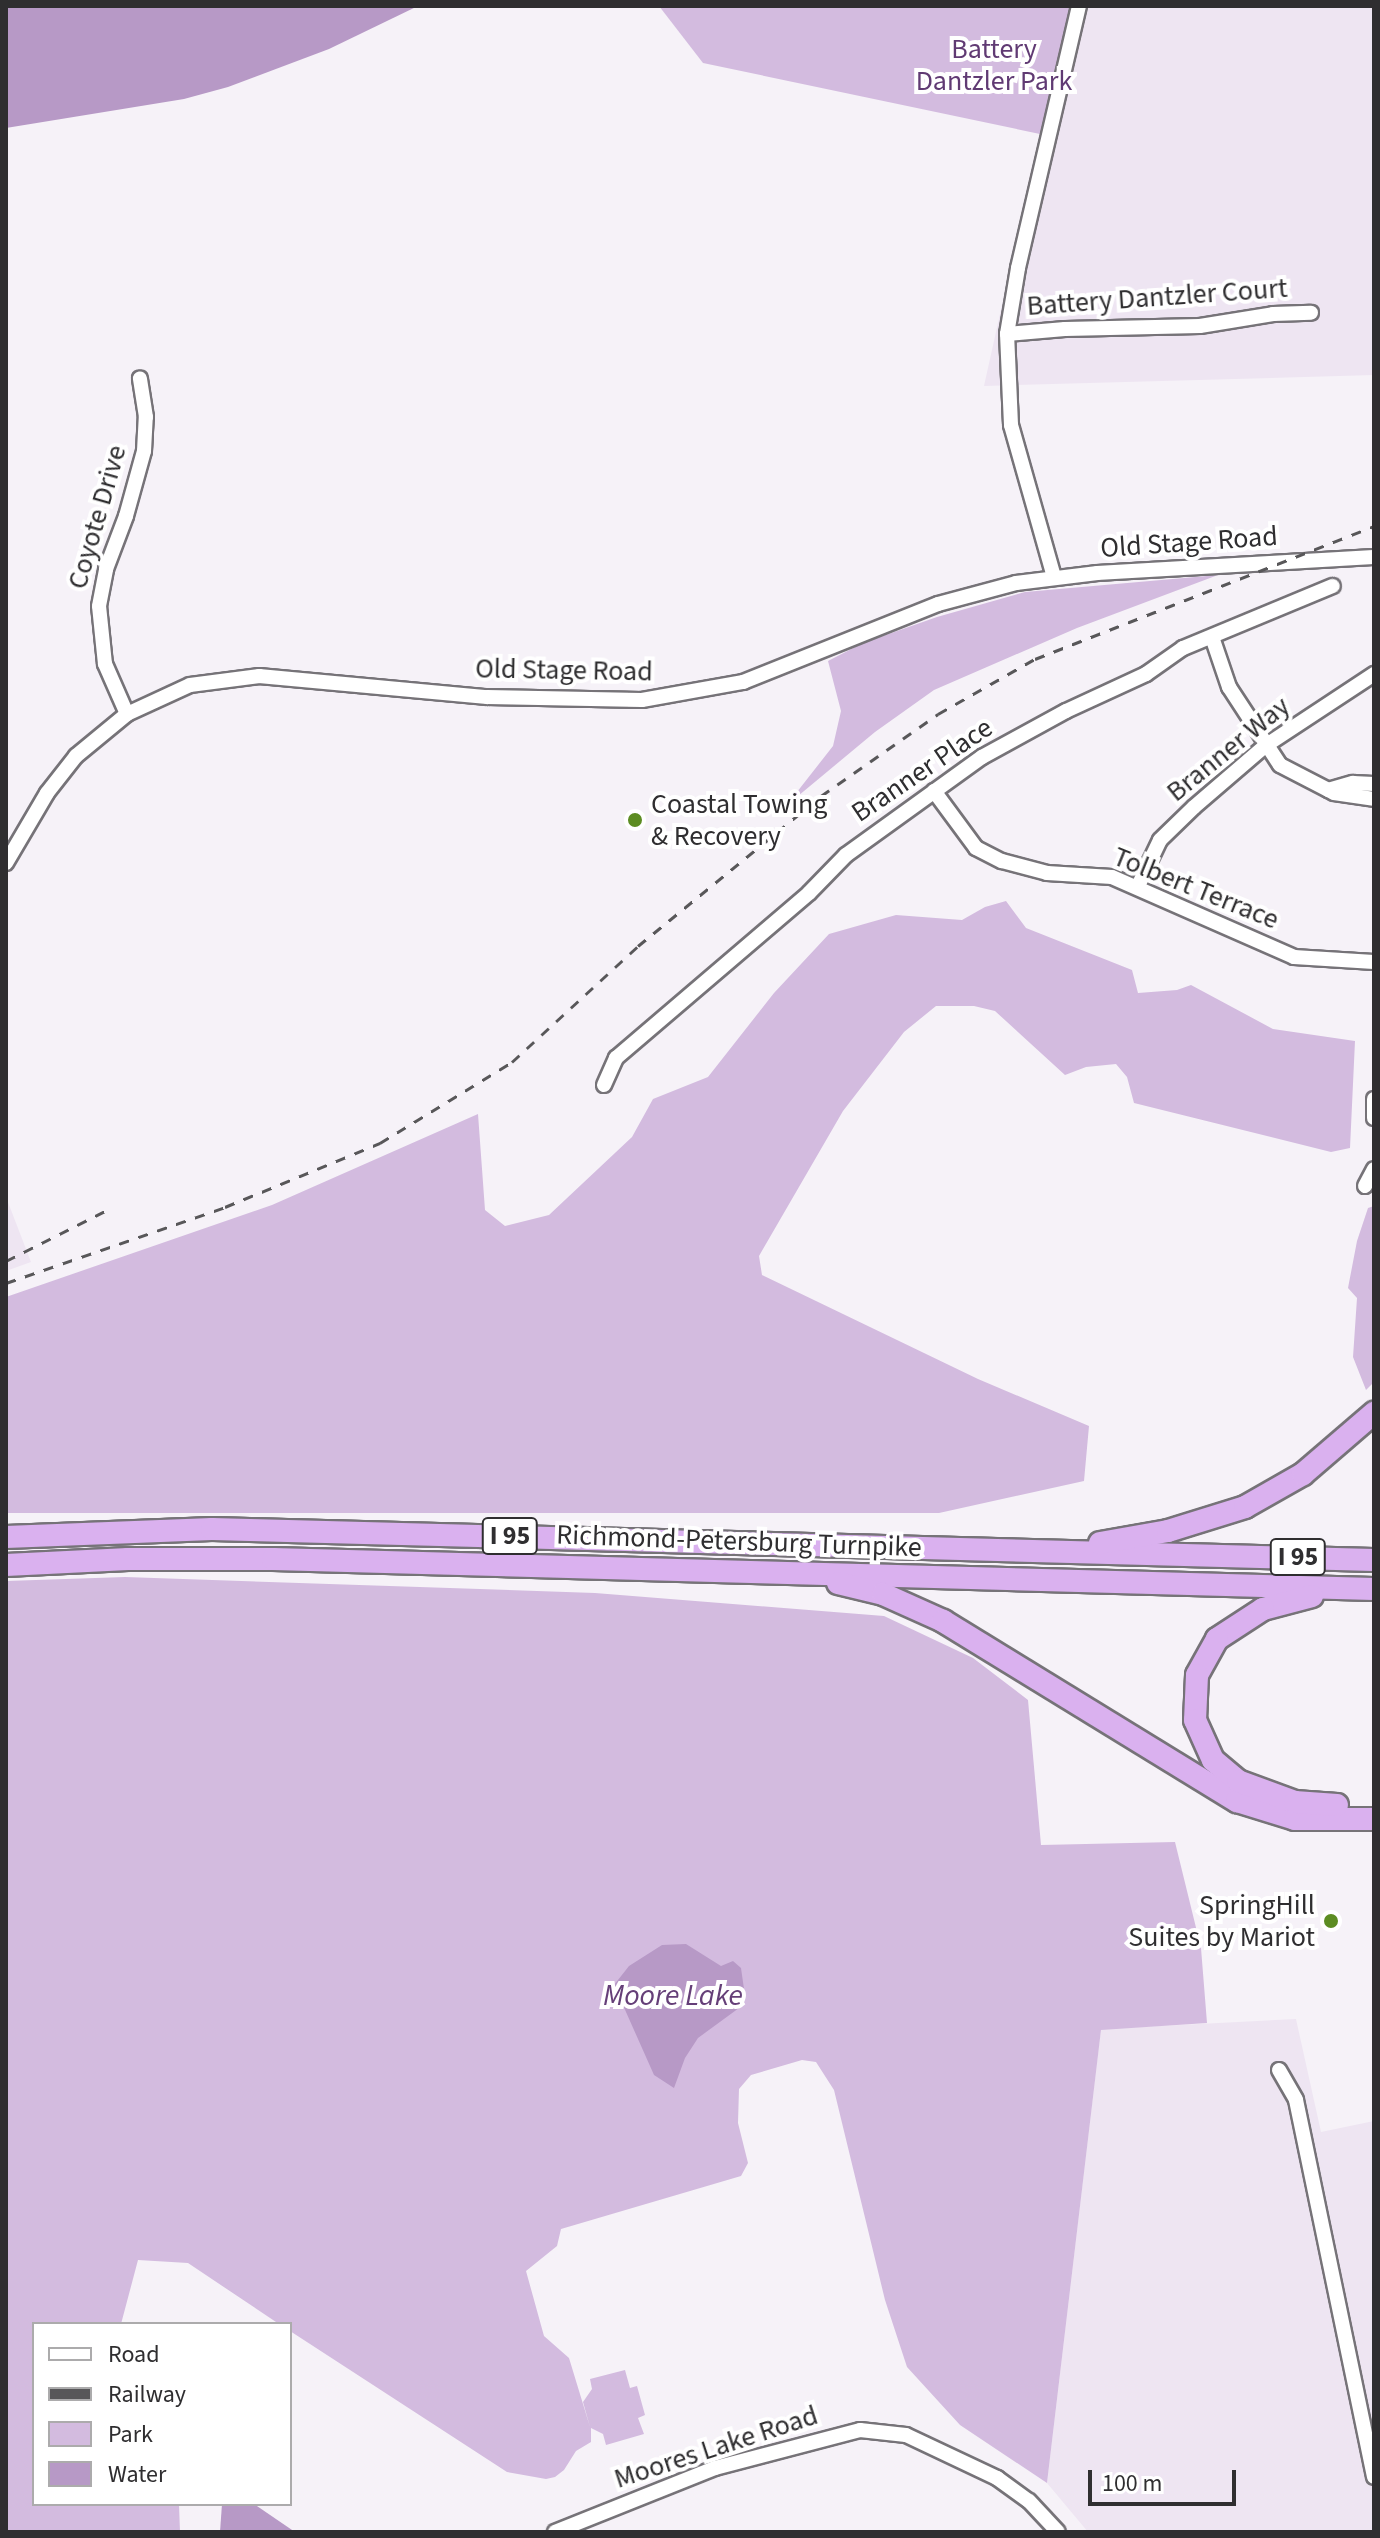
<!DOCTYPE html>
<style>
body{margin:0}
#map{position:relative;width:1380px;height:2538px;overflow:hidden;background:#f6f2f8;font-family:"Source Sans 3",sans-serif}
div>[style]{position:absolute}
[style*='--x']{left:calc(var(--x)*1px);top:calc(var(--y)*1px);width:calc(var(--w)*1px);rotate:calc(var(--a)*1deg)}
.built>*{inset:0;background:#eee5f2}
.green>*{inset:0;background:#d3bbdf}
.water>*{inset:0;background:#b799c6}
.roads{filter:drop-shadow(2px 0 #767378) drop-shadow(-2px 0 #767378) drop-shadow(0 2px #767378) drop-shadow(0 -2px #767378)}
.minor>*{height:14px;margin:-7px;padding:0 7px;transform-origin:7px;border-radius:7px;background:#fff}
.highway>*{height:22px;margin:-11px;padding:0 11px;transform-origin:11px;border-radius:11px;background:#dab1ef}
.rail>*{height:3px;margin-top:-1.5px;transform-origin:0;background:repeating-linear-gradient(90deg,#585759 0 10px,transparent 0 20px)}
.dots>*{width:22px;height:22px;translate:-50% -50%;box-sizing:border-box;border:4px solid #fff;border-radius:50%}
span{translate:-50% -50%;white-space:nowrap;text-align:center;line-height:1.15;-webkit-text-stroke:8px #fff;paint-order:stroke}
.shield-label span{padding:2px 6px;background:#fff;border:2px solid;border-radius:6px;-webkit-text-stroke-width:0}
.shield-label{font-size:26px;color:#2f2e30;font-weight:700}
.park-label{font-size:28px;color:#603a73}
.street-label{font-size:28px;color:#2f2e30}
.poi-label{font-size:28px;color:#2f2e30}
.left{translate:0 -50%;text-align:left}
.right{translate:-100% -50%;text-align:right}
.water-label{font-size:30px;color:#653f78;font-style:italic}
.frame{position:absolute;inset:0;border:8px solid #2f2e30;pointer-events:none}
.legend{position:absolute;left:32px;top:2322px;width:260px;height:184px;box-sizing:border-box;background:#fff;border:2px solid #acabac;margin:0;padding:10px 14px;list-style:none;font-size:24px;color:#2f2e30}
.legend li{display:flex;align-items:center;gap:16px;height:40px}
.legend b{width:40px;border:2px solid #acabac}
.scale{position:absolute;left:1088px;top:2470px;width:148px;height:36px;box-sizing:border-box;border:4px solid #2f2e30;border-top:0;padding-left:10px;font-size:24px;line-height:28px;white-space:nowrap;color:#2f2e30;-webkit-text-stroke:6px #fff;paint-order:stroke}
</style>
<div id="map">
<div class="built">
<i style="clip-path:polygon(1015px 6px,1374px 6px,1374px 375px,984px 386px,1066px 17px)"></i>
<i style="clip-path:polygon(6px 1197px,31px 1262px,6px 1271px)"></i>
<i style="clip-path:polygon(1296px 2019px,1321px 2132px,1374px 2121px,1374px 2532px,1088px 2532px,1047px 2483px,1101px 2029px)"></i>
</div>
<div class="green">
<i style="clip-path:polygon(659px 6px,1070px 6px,1040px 134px,703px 63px)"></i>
<i style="clip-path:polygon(1218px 575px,1077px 628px,934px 690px,875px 732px,786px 806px,833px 746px,841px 711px,828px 661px,863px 643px,937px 617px,1025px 592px)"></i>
<i style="clip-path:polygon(1006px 901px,1026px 928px,1132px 970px,1138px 993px,1177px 990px,1191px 985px,1273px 1029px,1355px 1041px,1350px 1148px,1331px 1152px,1134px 1103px,1127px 1077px,1116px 1064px,1086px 1067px,1065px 1075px,995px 1011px,974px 1006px,936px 1006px,904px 1032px,843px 1111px,759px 1256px,762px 1275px,978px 1379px,1089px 1426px,1084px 1481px,939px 1513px,6px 1513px,6px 1297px,272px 1205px,478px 1114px,485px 1210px,505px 1226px,549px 1215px,632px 1137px,653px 1099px,708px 1077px,774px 993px,829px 934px,896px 915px,962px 920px,985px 907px)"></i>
<i style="clip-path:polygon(1374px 1206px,1374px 1382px,1366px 1390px,1353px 1357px,1357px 1298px,1348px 1288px,1357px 1241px,1368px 1208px)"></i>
<i style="clip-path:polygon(125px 1577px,595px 1593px,884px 1616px,973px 1658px,1028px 1700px,1041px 1845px,1175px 1842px,1201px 1948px,1207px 2023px,1101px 2030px,1047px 2483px,960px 2425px,907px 2367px,885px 2300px,834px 2090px,816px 2062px,802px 2060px,751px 2075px,739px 2089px,738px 2123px,748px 2163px,741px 2176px,561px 2229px,557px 2246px,526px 2271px,544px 2336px,569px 2358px,590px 2427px,583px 2402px,592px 2389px,590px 2379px,625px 2370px,630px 2388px,637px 2386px,645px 2415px,638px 2418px,644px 2434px,606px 2445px,603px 2434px,591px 2428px,591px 2442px,576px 2451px,564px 2470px,555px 2477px,546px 2479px,507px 2472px,290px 2331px,290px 2324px,279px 2324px,188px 2263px,138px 2260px,121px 2324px,34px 2324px,34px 2504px,179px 2504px,180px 2532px,6px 2532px,6px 1581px)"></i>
</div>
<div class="water">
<i style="clip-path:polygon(6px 6px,418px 6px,329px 49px,228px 87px,184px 99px,6px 128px)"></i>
<i style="clip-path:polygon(686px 1944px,721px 1966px,733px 1961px,741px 1968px,745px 1996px,739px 2008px,698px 2038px,685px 2058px,674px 2088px,654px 2075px,614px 1985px,629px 1966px,662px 1945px)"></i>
<i style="clip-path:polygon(222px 2504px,254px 2504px,295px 2532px,220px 2532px)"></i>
</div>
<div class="roads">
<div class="minor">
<i style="--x:1007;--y:334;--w:58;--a:-4.9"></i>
<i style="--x:1065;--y:329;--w:135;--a:-1.3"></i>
<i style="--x:1200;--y:326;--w:74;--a:-9.3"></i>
<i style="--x:1273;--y:314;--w:38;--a:-2"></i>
<i style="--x:1054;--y:577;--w:158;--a:-105.8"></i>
<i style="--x:1011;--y:425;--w:91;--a:-92.5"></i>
<i style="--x:1007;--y:334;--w:67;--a:-80.5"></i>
<i style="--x:1018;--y:268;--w:269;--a:-76.9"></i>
<i style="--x:1212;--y:637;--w:53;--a:71.2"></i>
<i style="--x:1229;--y:687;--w:93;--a:56.8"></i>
<i style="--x:1280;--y:765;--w:61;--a:27.4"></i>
<i style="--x:1334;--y:793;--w:40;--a:8.5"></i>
<i style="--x:127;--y:714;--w:55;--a:-113.7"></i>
<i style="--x:105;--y:664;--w:58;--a:-95.9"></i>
<i style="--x:99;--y:606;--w:38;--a:-79"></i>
<i style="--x:106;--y:569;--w:57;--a:-69.3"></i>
<i style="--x:126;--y:516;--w:67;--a:-74.5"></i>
<i style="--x:144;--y:451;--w:34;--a:-87"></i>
<i style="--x:146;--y:417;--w:39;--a:-99"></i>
<i style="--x:1328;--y:790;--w:26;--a:-16"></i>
<i style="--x:1353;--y:783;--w:21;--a:3"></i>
<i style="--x:934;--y:791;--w:71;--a:53.6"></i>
<i style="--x:976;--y:848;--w:29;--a:27"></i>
<i style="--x:1002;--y:861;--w:47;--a:14.9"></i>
<i style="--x:1047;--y:873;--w:65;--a:3.5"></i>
<i style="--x:1112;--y:877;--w:199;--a:23.7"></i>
<i style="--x:1294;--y:957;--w:80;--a:3.6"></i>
<i style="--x:6;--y:863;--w:81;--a:-59.6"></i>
<i style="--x:47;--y:793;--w:47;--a:-51.9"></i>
<i style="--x:76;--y:756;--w:66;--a:-39.5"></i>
<i style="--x:127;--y:714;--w:69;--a:-24.7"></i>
<i style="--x:190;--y:685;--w:70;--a:-7.4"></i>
<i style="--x:259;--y:676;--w:229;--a:5.3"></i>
<i style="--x:487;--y:697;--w:155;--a:1.1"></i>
<i style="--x:642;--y:700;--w:103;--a:-10.1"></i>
<i style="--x:743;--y:682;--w:210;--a:-21.8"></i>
<i style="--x:938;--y:604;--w:81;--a:-15.1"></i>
<i style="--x:1016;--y:583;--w:82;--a:-7"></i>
<i style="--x:1097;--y:573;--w:277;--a:-3.3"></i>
<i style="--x:1138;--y:886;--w:51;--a:-64.4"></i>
<i style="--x:1160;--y:840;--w:47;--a:-44.1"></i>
<i style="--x:1194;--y:807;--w:94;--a:-40.7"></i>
<i style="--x:1265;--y:746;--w:131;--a:-33.4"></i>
<i style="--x:604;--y:1085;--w:30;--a:-66"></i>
<i style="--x:616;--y:1058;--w:254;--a:-40.5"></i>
<i style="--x:809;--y:893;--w:53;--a:-45.8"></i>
<i style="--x:846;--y:855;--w:168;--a:-35.8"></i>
<i style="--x:982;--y:757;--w:96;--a:-28.7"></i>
<i style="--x:1066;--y:711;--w:88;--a:-24.8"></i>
<i style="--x:1146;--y:674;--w:45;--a:-35.1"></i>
<i style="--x:1183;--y:648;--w:162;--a:-22.5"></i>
<i style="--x:1374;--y:1099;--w:19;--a:90"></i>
<i style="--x:1365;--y:1186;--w:19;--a:-62"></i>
<i style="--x:1279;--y:2070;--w:34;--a:60"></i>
<i style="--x:1296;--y:2100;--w:385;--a:78.3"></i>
<i style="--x:555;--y:2532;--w:172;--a:-21.8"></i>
<i style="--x:715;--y:2468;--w:150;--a:-14.7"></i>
<i style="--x:860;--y:2430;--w:46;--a:6.2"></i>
<i style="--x:906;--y:2435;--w:101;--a:25.3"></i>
<i style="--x:997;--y:2478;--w:39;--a:36"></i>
<i style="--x:1029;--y:2501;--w:42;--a:46.9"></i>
</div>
<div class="highway">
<i style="--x:6;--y:1537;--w:206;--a:-2.2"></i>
<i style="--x:212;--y:1529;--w:1162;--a:1.53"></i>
<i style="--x:1100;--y:1543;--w:69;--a:-10"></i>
<i style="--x:1168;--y:1531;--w:81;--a:-17.3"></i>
<i style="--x:1245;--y:1507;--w:67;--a:-29.6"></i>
<i style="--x:1303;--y:1474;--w:94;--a:-40.7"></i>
<i style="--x:6;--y:1565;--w:122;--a:-2.8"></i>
<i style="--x:128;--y:1559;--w:145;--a:0"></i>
<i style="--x:273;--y:1559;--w:1101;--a:1.56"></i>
<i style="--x:838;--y:1583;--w:46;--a:13.7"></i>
<i style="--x:883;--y:1594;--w:66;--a:24.2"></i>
<i style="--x:943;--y:1621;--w:345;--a:31.5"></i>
<i style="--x:1237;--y:1801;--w:61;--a:17.2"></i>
<i style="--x:1295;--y:1819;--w:79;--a:0"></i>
<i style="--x:1312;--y:1596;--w:51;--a:165.1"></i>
<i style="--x:1263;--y:1609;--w:55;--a:146.9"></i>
<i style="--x:1217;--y:1639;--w:41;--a:119.1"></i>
<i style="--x:1197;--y:1675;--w:45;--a:92.5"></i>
<i style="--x:1195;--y:1720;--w:44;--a:65.8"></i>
<i style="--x:1213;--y:1760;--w:33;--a:40"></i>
<i style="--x:1238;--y:1781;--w:61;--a:20.2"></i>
<i style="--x:1295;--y:1802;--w:42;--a:4.1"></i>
</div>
</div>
<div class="rail">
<i style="--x:6;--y:1261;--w:113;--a:-26.8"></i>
<i style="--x:6;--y:1283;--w:232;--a:-19.1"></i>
<i style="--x:225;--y:1207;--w:168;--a:-22.4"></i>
<i style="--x:380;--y:1143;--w:155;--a:-31.5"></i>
<i style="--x:512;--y:1062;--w:171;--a:-42.6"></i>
<i style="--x:638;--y:946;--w:237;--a:-39.3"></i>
<i style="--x:821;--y:796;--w:143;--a:-35"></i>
<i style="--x:938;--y:714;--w:112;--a:-29.6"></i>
<i style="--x:1035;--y:659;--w:364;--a:-21.4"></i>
</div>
<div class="dots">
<i style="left:635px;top:820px;background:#5c8c22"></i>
<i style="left:1331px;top:1921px;background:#5c8c22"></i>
</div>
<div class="shield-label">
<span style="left:510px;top:1536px">I 95</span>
<span style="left:1298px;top:1557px">I 95</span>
</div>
<div class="park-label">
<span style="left:994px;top:65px">Battery<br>Dantzler Park</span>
</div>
<div class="street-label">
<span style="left:1157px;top:297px;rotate:-4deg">Battery Dantzler Court</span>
<span style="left:97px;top:517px;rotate:-74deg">Coyote Drive</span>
<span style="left:1189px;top:542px;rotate:-4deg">Old Stage Road</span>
<span style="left:564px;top:670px;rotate:1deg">Old Stage Road</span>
<span style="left:1228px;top:749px;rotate:-39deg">Branner Way</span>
<span style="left:922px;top:770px;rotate:-34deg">Branner Place</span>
<span style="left:1196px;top:888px;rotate:22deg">Tolbert Terrace</span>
<span style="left:739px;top:1541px;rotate:2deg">Richmond-Petersburg Turnpike</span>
<span style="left:716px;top:2447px;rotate:-18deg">Moores Lake Road</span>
</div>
<div class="poi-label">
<span class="left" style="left:651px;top:820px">Coastal Towing<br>&amp; Recovery</span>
<span class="right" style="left:1315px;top:1921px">SpringHill<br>Suites by Mariot</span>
</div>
<div class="water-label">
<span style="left:673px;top:1996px">Moore Lake</span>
</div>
<div class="frame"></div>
<ul class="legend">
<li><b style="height:10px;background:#fff"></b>Road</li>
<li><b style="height:10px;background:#585759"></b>Railway</li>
<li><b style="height:22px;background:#d3bbdf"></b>Park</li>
<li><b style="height:22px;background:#b799c6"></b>Water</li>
</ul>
<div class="scale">100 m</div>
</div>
